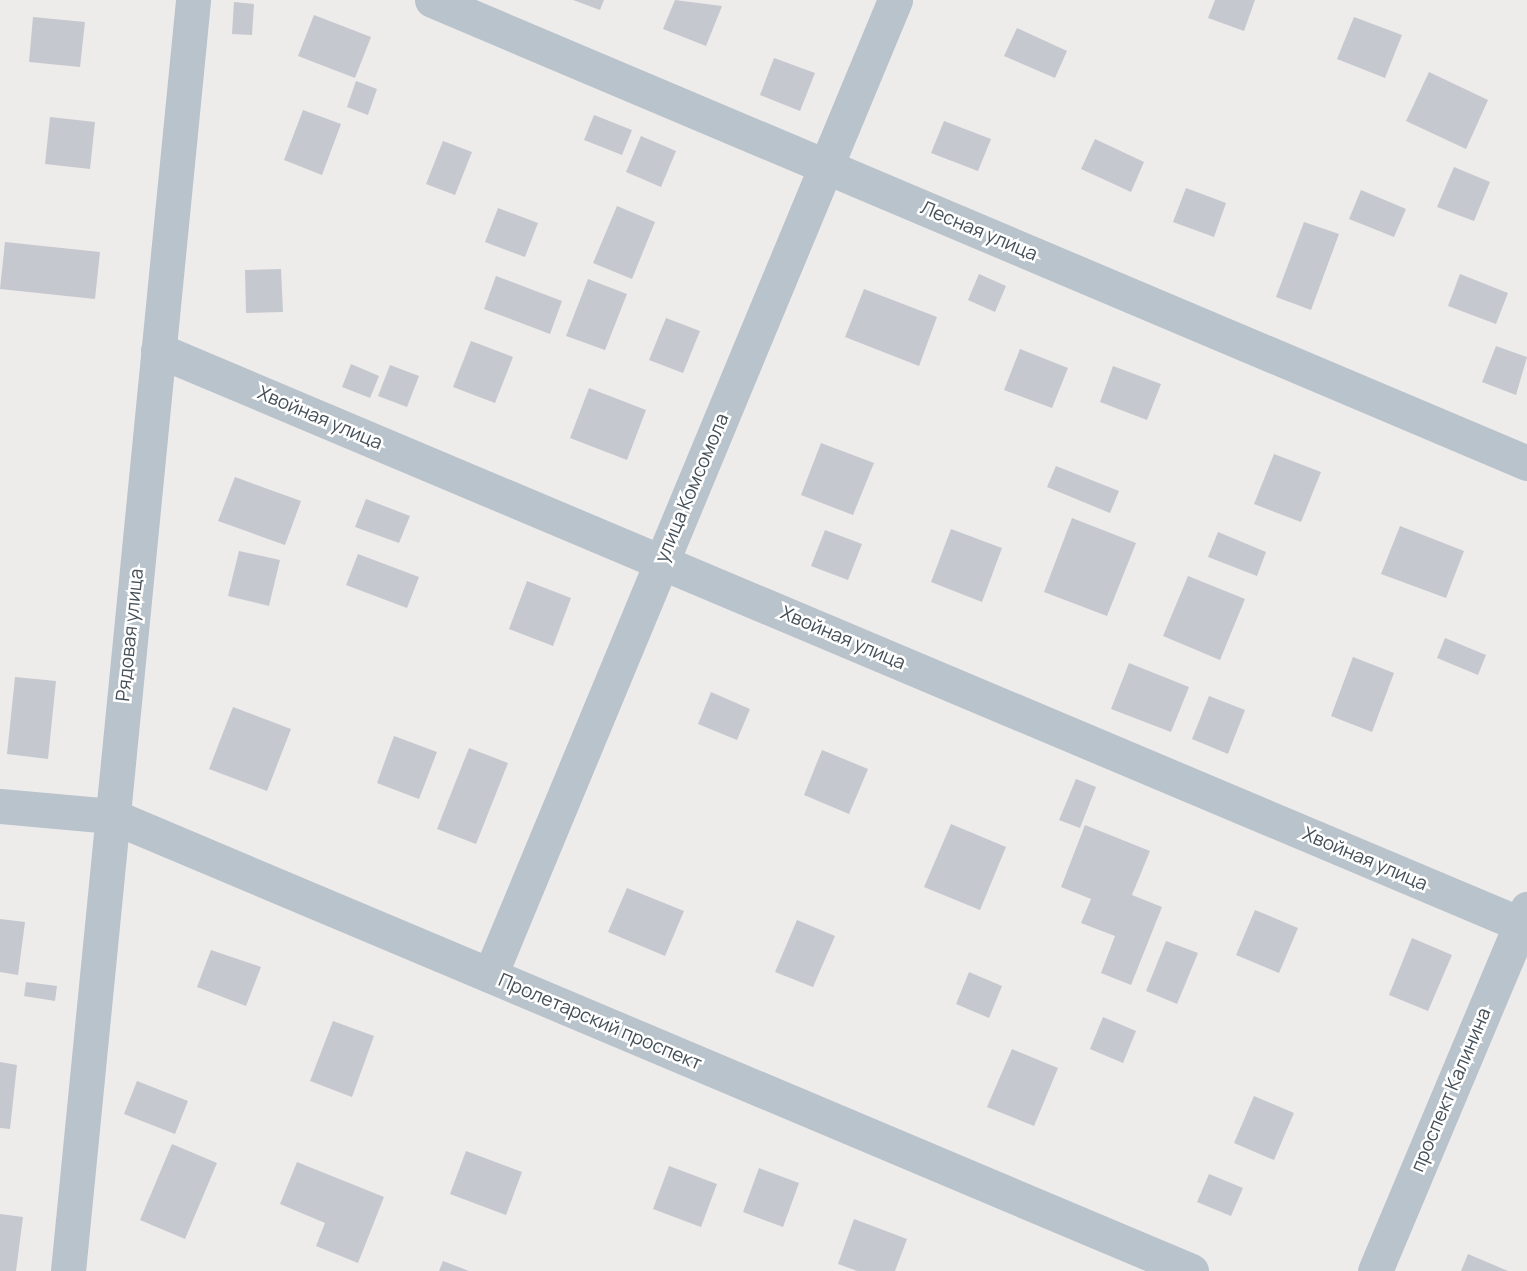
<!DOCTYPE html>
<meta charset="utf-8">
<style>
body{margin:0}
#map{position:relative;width:1527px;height:1271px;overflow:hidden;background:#eeebeb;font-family:Manrope,sans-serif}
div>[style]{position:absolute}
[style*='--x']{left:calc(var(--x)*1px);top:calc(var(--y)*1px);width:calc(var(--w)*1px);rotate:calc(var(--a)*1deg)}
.building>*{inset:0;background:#c5c8ce}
.street>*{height:35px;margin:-17.5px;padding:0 17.5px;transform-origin:17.5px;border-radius:17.5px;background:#b9c3cb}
span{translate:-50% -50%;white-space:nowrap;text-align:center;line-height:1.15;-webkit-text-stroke:5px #fff;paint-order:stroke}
.street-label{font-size:19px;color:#444f58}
</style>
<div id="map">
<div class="building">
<i style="clip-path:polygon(573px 0,604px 0,600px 10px)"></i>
<i style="clip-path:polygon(675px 0,722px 6px,706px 46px,663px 29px)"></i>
<i style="clip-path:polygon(1215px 0,1255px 0,1244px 31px,1208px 18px)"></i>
<i style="clip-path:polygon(234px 2px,254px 4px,252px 35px,232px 34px)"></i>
<i style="clip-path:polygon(314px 15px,371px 37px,355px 78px,298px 56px)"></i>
<i style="clip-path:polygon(33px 17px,85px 22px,80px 67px,29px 62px)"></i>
<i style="clip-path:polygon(1354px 17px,1402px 35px,1385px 78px,1337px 59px)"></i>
<i style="clip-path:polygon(1017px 28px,1067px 51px,1055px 78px,1004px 56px)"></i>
<i style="clip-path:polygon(774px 58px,815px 73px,800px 111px,760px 95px)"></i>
<i style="clip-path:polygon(1429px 72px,1488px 100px,1466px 149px,1406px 121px)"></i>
<i style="clip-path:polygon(356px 81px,377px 89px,368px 115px,347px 107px)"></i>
<i style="clip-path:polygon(303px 110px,341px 124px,322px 175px,284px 160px)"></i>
<i style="clip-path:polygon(594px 115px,632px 130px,622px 155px,584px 140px)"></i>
<i style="clip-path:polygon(50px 117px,95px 122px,90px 169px,45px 164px)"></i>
<i style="clip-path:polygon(944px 121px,991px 139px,978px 171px,931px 153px)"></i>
<i style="clip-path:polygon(641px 136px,676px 151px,661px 187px,626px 172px)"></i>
<i style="clip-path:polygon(1095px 139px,1144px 162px,1131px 192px,1081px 169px)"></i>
<i style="clip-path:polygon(443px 141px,472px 152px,455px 195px,426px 184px)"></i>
<i style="clip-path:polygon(1454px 167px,1490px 182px,1474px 221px,1437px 207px)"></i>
<i style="clip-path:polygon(1186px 188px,1226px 203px,1214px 237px,1173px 222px)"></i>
<i style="clip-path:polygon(1361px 190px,1406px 209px,1394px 237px,1349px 219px)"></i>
<i style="clip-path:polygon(617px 206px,655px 222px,632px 279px,593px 263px)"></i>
<i style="clip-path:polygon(498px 208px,538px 223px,525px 257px,485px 242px)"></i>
<i style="clip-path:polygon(1304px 222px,1339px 234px,1311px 310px,1276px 297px)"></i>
<i style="clip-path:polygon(5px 242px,100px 252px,95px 299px,0 289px)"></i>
<i style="clip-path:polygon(281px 269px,283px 312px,246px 313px,245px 270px)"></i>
<i style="clip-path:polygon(979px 274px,1006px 286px,995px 312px,968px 300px)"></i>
<i style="clip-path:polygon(1460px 274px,1508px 293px,1496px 324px,1448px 306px)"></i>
<i style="clip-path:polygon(496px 276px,562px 301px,550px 334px,484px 309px)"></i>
<i style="clip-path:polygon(588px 279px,627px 294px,605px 350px,566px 336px)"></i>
<i style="clip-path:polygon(864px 289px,937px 317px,919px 366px,845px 337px)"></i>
<i style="clip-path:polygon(666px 318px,700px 331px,683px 373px,649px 360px)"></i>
<i style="clip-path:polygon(471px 341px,513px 357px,495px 403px,453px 387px)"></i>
<i style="clip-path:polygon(1496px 346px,1527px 357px,1516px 395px,1482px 382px)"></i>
<i style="clip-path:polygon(1020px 349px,1068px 368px,1052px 408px,1004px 390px)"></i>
<i style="clip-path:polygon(351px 364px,379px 376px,370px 398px,342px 387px)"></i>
<i style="clip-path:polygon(390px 365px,419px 376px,407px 407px,378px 396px)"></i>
<i style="clip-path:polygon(1113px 366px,1161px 384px,1147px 420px,1100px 402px)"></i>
<i style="clip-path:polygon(589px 388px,646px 410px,627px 460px,570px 438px)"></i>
<i style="clip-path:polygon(821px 443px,874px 463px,853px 515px,801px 495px)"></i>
<i style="clip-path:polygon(1274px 454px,1321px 472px,1301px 522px,1254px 504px)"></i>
<i style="clip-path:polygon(1056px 466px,1119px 491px,1110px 513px,1047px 487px)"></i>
<i style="clip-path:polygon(235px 477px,301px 501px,285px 545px,218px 521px)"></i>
<i style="clip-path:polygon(366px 499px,410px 516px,399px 543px,355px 527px)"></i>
<i style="clip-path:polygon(1072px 518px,1136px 543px,1107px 616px,1044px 592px)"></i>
<i style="clip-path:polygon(1400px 526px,1464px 551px,1446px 598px,1381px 574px)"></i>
<i style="clip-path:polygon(951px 529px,1002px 548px,982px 602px,931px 582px)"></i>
<i style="clip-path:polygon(825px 530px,862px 544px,848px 580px,811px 566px)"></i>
<i style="clip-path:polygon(1218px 532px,1266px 552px,1257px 576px,1208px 557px)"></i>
<i style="clip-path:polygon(239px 551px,280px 560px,269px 606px,228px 596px)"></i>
<i style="clip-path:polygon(358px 554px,419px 577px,407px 608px,346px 585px)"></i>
<i style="clip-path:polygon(1188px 576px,1245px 599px,1220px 660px,1163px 636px)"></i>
<i style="clip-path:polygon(527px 581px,571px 598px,553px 646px,509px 629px)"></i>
<i style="clip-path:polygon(1445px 638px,1486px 655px,1478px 675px,1437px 658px)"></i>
<i style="clip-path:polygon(1353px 657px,1394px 673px,1372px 732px,1331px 716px)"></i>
<i style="clip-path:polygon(1129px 663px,1189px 687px,1171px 732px,1111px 709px)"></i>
<i style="clip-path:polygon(15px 677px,56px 681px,48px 759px,7px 754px)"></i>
<i style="clip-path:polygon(711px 692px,750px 709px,737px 740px,698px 724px)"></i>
<i style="clip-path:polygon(1209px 696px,1245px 710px,1228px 754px,1192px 739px)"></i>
<i style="clip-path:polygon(233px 707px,291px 729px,267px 791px,209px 769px)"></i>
<i style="clip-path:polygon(394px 736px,437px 752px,419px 799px,377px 783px)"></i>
<i style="clip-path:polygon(469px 748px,508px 763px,476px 844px,437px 829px)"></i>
<i style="clip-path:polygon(822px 750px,868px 769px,849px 814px,804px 795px)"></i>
<i style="clip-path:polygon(1076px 779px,1096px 787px,1080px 828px,1059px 820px)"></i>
<i style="clip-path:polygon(951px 824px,1006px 847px,980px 910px,924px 887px)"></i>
<i style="clip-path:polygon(1085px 825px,1150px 851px,1132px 895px,1162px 907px,1131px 985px,1101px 973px,1115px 936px,1081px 923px,1091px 899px,1061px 887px)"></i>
<i style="clip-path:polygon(627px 888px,684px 911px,665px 956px,608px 932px)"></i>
<i style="clip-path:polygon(1255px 910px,1298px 928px,1279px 973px,1236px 955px)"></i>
<i style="clip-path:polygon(0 919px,25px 922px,18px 975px,0 972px)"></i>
<i style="clip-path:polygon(797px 920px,835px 936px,813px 987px,775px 972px)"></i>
<i style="clip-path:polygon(1412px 938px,1452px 955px,1428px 1011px,1389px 995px)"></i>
<i style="clip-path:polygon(1166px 941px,1198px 953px,1177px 1004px,1146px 991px)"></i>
<i style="clip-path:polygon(211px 950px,261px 967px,246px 1006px,197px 987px)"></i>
<i style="clip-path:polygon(969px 972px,1002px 986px,989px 1018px,956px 1004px)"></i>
<i style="clip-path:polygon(26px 982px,57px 986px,55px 1001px,24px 996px)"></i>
<i style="clip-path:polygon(1103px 1017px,1136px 1031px,1123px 1063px,1090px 1049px)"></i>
<i style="clip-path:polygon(333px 1021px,374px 1036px,352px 1097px,310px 1081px)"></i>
<i style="clip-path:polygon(1012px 1049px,1058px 1068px,1034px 1126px,987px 1107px)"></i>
<i style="clip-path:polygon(0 1062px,17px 1065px,10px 1129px,0 1128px)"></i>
<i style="clip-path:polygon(137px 1081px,188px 1101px,175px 1134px,124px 1114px)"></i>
<i style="clip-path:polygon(1254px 1096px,1294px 1113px,1274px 1160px,1234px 1143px)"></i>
<i style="clip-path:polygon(172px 1144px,217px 1163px,185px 1239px,140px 1220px)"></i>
<i style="clip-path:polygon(466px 1151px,522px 1172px,506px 1215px,450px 1194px)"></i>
<i style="clip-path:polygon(297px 1162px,384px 1197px,358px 1263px,316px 1246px,325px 1223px,280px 1204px)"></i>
<i style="clip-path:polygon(669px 1166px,717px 1184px,701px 1227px,653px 1209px)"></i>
<i style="clip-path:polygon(759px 1168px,799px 1183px,783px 1227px,743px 1212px)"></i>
<i style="clip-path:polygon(1209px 1174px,1243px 1188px,1231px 1216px,1197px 1202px)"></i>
<i style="clip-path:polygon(0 1214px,23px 1217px,16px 1271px,0 1271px)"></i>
<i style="clip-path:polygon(854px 1219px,907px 1239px,895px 1271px,857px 1271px,838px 1264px)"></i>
<i style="clip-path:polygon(1468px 1254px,1508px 1271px,1461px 1271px)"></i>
<i style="clip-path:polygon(443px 1261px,469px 1271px,439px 1271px)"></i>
</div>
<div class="street">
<i style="--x:432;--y:0;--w:1189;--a:22.92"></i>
<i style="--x:158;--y:350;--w:1486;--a:22.85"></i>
<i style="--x:0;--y:806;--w:112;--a:5.1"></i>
<i style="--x:112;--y:816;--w:1171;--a:22.86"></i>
<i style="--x:490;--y:975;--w:1056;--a:-67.44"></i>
<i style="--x:68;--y:1271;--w:1277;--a:-84.38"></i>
<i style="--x:1375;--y:1271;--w:393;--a:-67.2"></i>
</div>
<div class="street-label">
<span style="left:979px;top:231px;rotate:23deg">Лесная улица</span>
<span style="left:320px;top:418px;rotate:23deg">Хвойная улица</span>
<span style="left:692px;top:488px;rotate:-67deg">улица Комсомола</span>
<span style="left:130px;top:635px;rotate:-84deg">Рядовая улица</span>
<span style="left:843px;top:638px;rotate:23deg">Хвойная улица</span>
<span style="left:1365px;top:859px;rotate:23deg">Хвойная улица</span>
<span style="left:600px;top:1022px;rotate:23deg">Пролетарский проспект</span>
<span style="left:1451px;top:1090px;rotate:-67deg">проспект Калинина</span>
</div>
</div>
